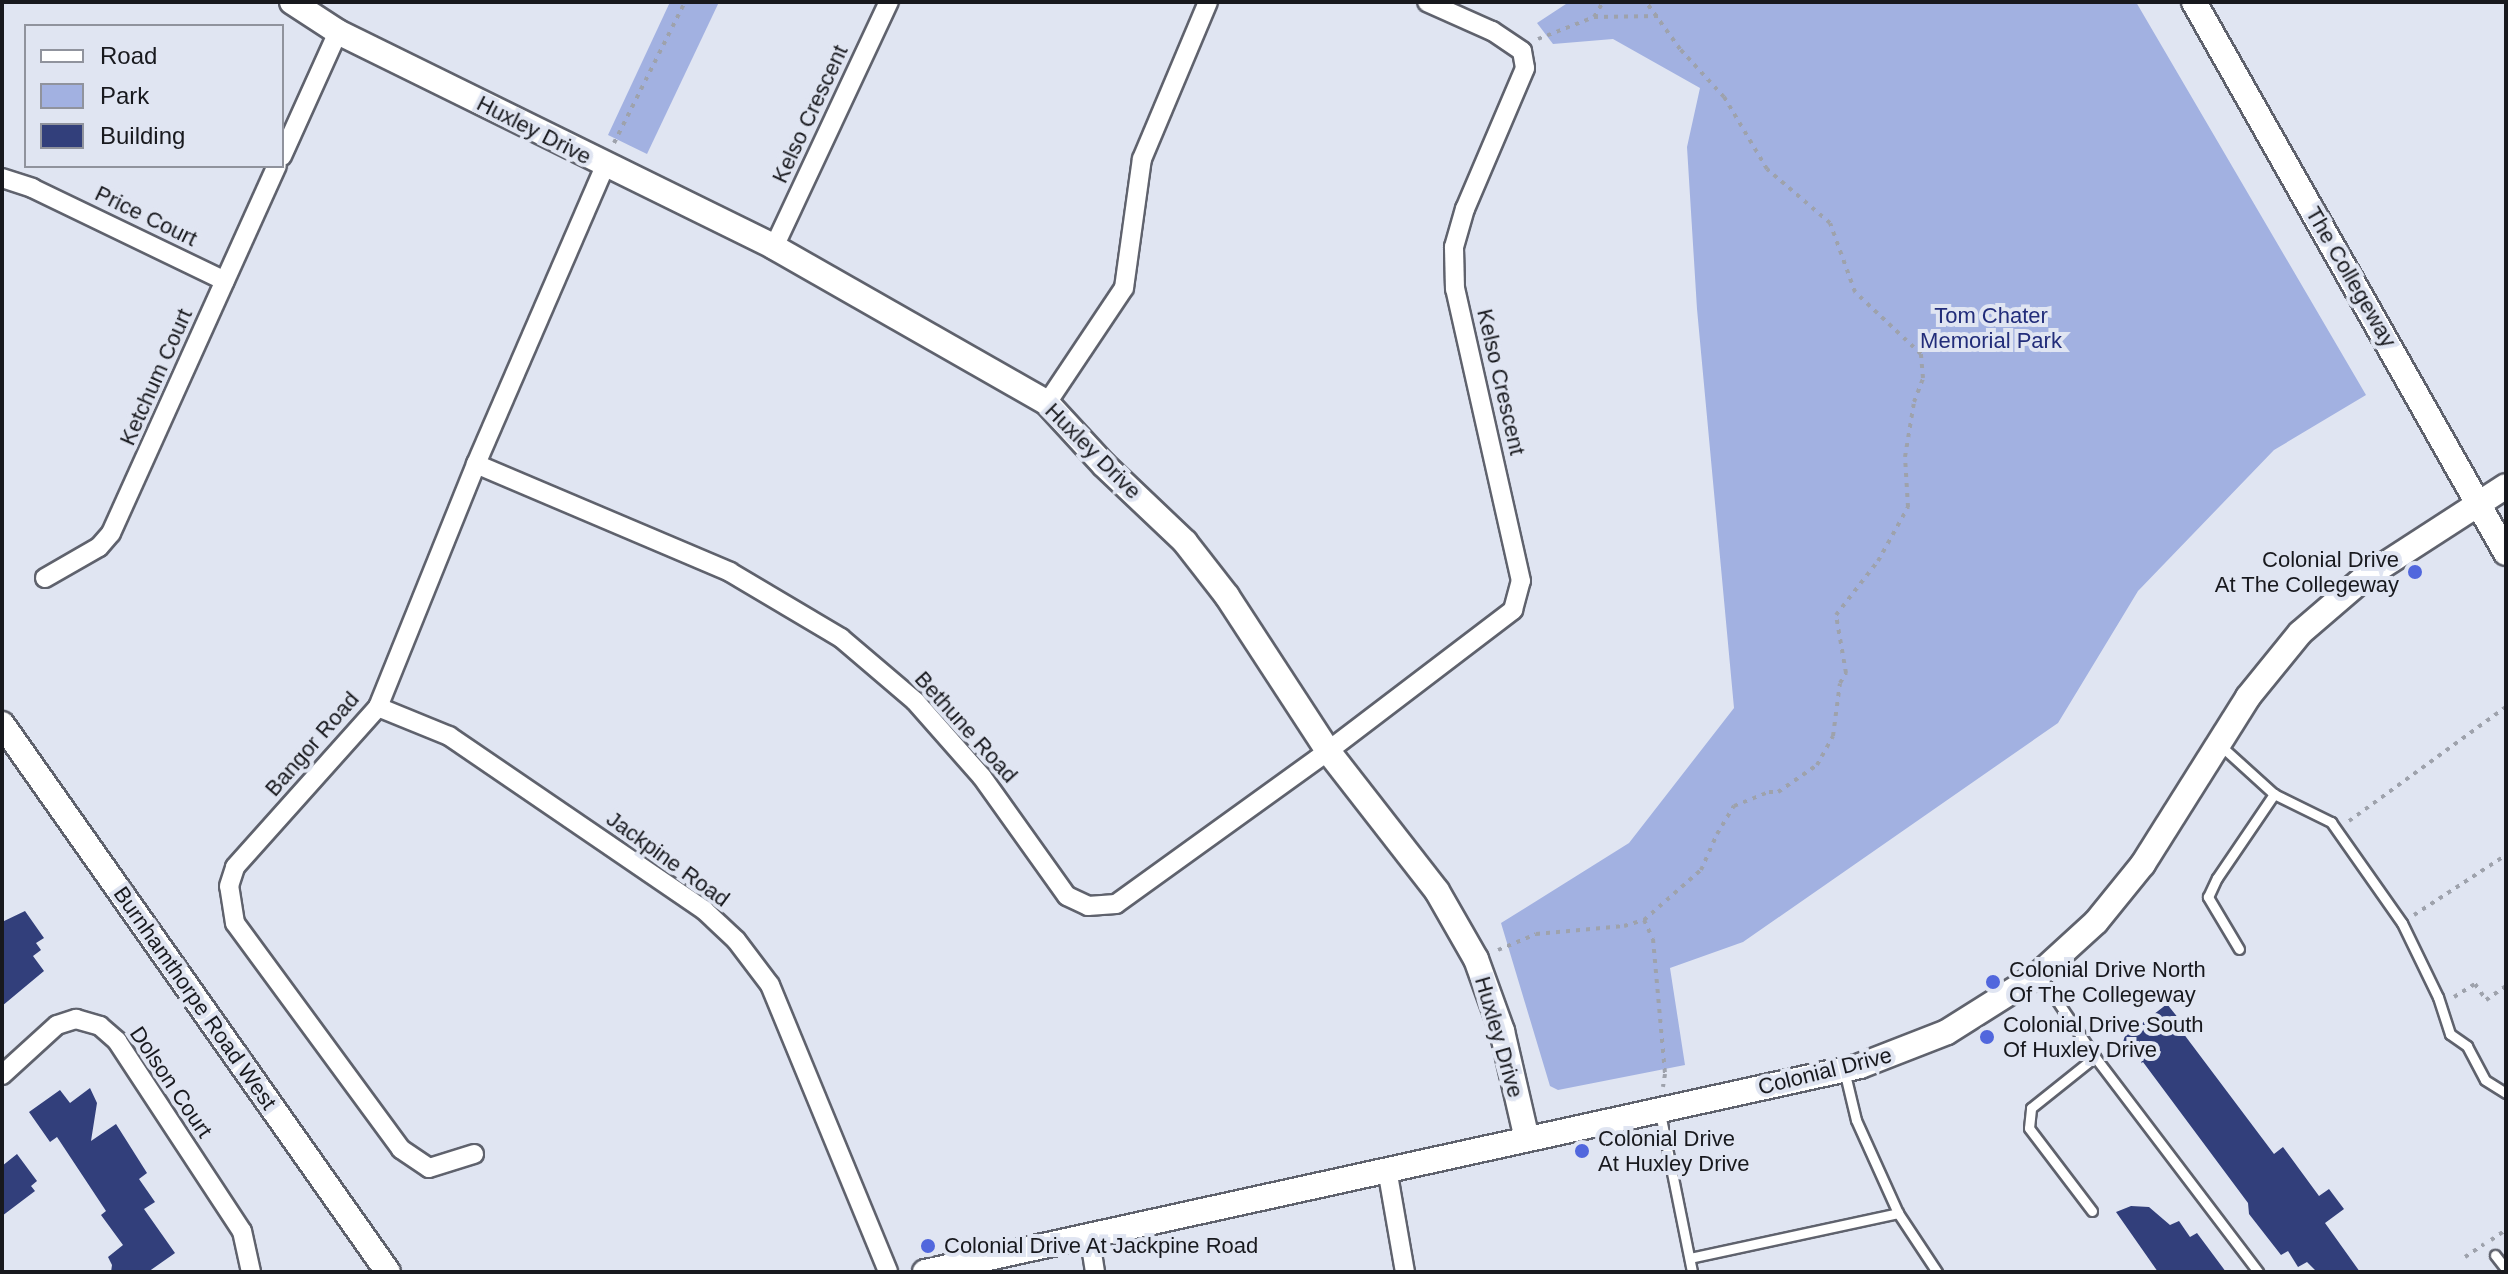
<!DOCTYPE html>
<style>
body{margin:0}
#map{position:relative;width:2508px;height:1274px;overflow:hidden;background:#e0e5f2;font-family:Helvetica,sans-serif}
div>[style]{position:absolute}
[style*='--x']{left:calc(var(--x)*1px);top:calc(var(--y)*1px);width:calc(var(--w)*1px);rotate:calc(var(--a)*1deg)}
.green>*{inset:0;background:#a2b1e1}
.building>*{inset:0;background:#323f7b}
.path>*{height:4px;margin-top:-2px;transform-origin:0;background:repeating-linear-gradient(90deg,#9ea2ac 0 4px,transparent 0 10px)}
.roads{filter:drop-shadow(2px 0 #5f626d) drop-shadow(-2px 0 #5f626d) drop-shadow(0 2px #5f626d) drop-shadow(0 -2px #5f626d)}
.lane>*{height:9px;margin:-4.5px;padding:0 4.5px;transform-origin:4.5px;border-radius:4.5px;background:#fff}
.street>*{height:18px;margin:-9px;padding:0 9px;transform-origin:9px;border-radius:9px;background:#fff}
.secondary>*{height:24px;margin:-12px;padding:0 12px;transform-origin:12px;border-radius:12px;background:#fff}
.dots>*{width:22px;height:22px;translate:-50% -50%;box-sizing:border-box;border:4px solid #e0e5f2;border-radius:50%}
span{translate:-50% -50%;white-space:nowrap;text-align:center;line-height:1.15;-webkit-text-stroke:8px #e0e5f2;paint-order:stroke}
.street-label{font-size:22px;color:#18191e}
.park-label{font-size:22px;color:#222d7a}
.poi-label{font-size:22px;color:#18191e}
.right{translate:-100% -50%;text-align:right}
.left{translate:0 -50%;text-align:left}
.frame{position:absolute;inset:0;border:4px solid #18191e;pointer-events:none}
.legend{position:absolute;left:24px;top:24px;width:260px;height:144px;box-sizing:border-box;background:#e0e5f2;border:2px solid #90939d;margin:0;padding:10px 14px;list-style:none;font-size:24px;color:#18191e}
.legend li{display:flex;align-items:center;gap:16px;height:40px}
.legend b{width:40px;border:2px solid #90939d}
</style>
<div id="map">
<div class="green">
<i style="clip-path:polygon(670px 2px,719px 2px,647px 154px,608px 135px)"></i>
<i style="clip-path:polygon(1569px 2px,2136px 2px,2366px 395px,2274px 450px,2138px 591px,2058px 723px,1743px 942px,1670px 968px,1685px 1065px,1558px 1090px,1550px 1086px,1501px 923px,1629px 843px,1734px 708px,1697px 309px,1687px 147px,1700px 88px,1613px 39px,1553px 44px,1537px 23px)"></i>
</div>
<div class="building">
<i style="clip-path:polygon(25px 911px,44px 938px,36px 943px,41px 950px,33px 956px,44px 971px,2px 1006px,2px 922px)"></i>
<i style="clip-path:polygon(2167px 1004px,2183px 1024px,2180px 1029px,2274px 1154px,2283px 1147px,2319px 1196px,2329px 1189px,2344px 1209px,2325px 1223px,2360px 1272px,2317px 1272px,2307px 1262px,2298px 1267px,2288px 1251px,2281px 1255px,2249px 1214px,2248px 1203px,2143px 1062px,2140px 1064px,2122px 1039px)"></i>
<i style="clip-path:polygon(90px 1088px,97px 1103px,91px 1141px,116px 1124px,147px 1173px,139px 1179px,155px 1202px,144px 1209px,175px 1253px,148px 1272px,111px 1272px,112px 1265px,108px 1257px,123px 1245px,101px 1215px,106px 1211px,57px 1137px,50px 1142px,29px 1112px,60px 1090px,70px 1103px)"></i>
<i style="clip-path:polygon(17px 1154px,37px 1181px,31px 1186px,35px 1191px,2px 1216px,2px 1166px)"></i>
<i style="clip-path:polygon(2131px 1206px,2149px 1207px,2170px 1225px,2179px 1221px,2190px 1237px,2197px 1233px,2226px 1272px,2158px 1272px,2116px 1212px)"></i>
</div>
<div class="path">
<i style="--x:1594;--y:17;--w:17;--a:-59"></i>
<i style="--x:1538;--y:39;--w:60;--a:-21.4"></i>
<i style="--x:1594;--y:17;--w:65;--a:-0.9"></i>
<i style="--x:614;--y:143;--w:158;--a:-63.3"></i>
<i style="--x:2349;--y:821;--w:194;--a:-36"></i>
<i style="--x:2414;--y:915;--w:110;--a:-33.1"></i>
<i style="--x:1644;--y:920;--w:21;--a:65"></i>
<i style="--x:1653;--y:939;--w:136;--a:84.9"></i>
<i style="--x:1665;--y:1074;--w:13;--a:99"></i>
<i style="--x:1498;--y:950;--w:41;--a:-22.8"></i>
<i style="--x:1536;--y:934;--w:88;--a:-5.2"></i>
<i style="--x:1624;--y:926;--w:21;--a:-17"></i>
<i style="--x:1644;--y:920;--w:76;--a:-41.3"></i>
<i style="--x:1701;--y:870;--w:39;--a:-66"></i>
<i style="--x:1717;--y:834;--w:33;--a:-59"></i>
<i style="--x:1734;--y:806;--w:38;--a:-22"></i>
<i style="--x:1769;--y:792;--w:9;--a:0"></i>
<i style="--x:1778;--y:792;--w:47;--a:-34.7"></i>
<i style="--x:1817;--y:765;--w:33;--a:-61"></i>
<i style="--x:1833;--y:736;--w:53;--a:-82.5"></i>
<i style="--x:1840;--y:683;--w:12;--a:-59"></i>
<i style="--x:1846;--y:673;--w:59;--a:-99.8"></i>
<i style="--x:1836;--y:615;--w:68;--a:-52.1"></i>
<i style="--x:1878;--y:561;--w:62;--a:-60.9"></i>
<i style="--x:1908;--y:507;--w:50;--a:-93.4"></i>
<i style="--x:1905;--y:457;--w:56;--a:-80.7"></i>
<i style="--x:1914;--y:402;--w:26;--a:-69"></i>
<i style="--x:1923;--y:378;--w:24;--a:-95"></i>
<i style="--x:1921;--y:354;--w:91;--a:-136.8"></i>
<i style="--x:1855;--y:292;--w:73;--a:-109.9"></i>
<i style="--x:1830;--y:223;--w:83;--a:-139.4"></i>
<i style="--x:1767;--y:169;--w:84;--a:-120.8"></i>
<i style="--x:1724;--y:97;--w:65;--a:-132.5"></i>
<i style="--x:1680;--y:49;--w:58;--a:-125.9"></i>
<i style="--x:2454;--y:997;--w:25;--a:-32"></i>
<i style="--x:2475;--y:984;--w:19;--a:55"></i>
<i style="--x:2486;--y:1000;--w:24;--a:-35"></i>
<i style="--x:2491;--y:1240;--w:18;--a:-34"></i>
<i style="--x:2465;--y:1257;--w:23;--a:-34"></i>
</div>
<div class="roads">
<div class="lane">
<i style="--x:2221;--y:746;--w:72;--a:42.2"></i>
<i style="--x:2274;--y:794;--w:64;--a:26.2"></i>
<i style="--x:2331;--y:822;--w:123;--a:54.9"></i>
<i style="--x:2402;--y:923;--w:82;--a:64.1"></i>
<i style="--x:2438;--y:997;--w:39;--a:72"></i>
<i style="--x:2450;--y:1034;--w:21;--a:35"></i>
<i style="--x:2467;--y:1046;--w:38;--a:62"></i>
<i style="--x:2485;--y:1080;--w:25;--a:32"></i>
<i style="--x:2239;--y:949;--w:61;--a:-120.8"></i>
<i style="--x:2208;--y:897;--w:21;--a:-65"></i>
<i style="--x:2217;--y:878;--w:102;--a:-55.8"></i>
<i style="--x:2039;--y:974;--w:100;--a:56"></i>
<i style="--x:2095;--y:1057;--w:270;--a:52.8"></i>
<i style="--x:1844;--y:1070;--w:51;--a:76.5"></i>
<i style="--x:1856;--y:1120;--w:102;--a:65.7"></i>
<i style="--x:1898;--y:1213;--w:71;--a:56.5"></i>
<i style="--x:1660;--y:1113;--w:162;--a:78.6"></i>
<i style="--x:2092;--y:1211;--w:104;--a:-127.2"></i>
<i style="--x:2029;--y:1128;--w:20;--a:-84"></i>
<i style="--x:2031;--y:1108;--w:82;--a:-38.6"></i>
<i style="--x:2495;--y:1255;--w:18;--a:52"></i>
<i style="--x:1690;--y:1258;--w:213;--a:-12.2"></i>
</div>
<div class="street">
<i style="--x:282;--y:156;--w:136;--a:-65.7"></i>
<i style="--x:2;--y:178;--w:32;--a:18"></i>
<i style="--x:32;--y:188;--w:214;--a:25.7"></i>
<i style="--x:774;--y:247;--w:271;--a:-64.9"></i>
<i style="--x:1047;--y:403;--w:138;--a:-56.2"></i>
<i style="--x:1124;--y:288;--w:130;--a:-82.1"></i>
<i style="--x:1142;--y:159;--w:170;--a:-67.2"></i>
<i style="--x:476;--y:464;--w:276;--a:23"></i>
<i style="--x:730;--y:572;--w:129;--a:30.7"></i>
<i style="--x:841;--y:638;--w:97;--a:40.4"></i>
<i style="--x:915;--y:701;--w:101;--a:48.6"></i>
<i style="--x:982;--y:777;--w:146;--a:54.5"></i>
<i style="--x:1067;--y:896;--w:23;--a:25"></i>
<i style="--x:1088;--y:906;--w:28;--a:-4"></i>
<i style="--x:1116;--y:904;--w:261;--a:-35.8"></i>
<i style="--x:1328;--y:751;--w:233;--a:-37.3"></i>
<i style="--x:1513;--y:610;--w:30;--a:-75"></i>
<i style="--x:1521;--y:581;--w:299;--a:-102.7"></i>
<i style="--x:1455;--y:289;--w:42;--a:-91.4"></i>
<i style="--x:1454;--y:247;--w:40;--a:-74"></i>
<i style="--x:1465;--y:209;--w:153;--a:-66.9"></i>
<i style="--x:1525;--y:68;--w:17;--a:-100"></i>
<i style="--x:1522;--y:51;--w:36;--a:-146"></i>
<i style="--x:1492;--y:31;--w:71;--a:-156"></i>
<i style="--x:45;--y:578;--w:62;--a:-29.9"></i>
<i style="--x:99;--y:547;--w:18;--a:-49"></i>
<i style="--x:111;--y:533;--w:403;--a:-65.7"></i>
<i style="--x:378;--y:707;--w:77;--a:22.2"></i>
<i style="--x:449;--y:736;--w:309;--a:34.3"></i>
<i style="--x:704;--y:910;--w:44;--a:43.2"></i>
<i style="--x:736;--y:940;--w:56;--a:52.9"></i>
<i style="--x:770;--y:985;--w:310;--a:67.6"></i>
<i style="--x:2;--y:1075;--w:74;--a:-42.3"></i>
<i style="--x:57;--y:1025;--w:20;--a:-18"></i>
<i style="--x:76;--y:1019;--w:25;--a:16"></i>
<i style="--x:100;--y:1026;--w:23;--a:41"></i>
<i style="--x:117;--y:1041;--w:227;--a:56.7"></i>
<i style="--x:242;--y:1231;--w:42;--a:77.6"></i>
<i style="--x:474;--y:1154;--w:47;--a:162.7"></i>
<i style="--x:429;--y:1168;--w:34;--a:-146"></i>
<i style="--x:401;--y:1149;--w:280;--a:-126.3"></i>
<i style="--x:235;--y:923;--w:37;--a:-99"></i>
<i style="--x:229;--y:886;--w:20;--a:-72"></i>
<i style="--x:235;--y:867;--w:215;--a:-48.2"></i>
<i style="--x:378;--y:707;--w:262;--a:-68"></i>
<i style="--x:476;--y:464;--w:325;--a:-66.6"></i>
<i style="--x:1387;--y:1169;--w:105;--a:80.1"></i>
<i style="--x:1089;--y:1234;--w:38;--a:81"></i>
</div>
<div class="secondary">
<i style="--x:292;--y:2;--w:55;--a:33.1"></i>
<i style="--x:338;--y:32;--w:486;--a:26.2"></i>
<i style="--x:774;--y:247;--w:314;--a:29.7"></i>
<i style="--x:1047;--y:403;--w:84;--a:47.4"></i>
<i style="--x:1104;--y:465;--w:112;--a:43.5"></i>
<i style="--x:1185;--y:542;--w:68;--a:52.1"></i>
<i style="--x:1227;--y:596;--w:185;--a:56.9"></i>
<i style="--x:1328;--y:751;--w:177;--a:52.1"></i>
<i style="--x:1437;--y:891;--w:78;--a:60.2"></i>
<i style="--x:1476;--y:959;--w:77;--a:70.1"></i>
<i style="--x:1502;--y:1031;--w:111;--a:77"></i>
<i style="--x:2194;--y:2;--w:633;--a:60.48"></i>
<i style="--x:2;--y:724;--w:670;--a:54.84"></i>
<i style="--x:925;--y:1272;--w:957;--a:-12.42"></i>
<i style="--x:1860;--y:1066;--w:93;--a:-21.3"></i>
<i style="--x:1947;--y:1032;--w:109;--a:-32.2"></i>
<i style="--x:2039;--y:974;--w:77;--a:-42.4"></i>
<i style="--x:2096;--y:922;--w:75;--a:-51"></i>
<i style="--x:2143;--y:864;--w:197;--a:-57.8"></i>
<i style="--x:2248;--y:697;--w:82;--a:-50.9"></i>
<i style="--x:2300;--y:633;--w:84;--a:-40.7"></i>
<i style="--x:2364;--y:578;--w:169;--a:-32.9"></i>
</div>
</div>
<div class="dots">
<i style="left:2415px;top:572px;background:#5167dd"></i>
<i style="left:1993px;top:982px;background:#5167dd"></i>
<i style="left:1987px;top:1037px;background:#5167dd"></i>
<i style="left:1582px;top:1151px;background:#5167dd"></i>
<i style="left:928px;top:1246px;background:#5167dd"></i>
</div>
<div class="street-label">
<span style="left:810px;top:114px;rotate:-65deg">Kelso Crescent</span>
<span style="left:534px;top:130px;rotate:27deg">Huxley Drive</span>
<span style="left:146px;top:216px;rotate:26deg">Price Court</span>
<span style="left:2351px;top:277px;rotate:60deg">The Collegeway</span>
<span style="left:156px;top:377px;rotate:-66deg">Ketchum Court</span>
<span style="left:1501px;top:382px;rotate:77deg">Kelso Crescent</span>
<span style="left:1093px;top:451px;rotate:45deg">Huxley Drive</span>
<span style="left:966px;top:727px;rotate:48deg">Bethune Road</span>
<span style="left:312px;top:744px;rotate:-49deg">Bangor Road</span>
<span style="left:668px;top:859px;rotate:36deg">Jackpine Road</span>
<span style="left:195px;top:998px;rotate:55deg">Burnhamthorpe Road West</span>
<span style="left:1499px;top:1037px;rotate:74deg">Huxley Drive</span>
<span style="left:1825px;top:1071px;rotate:-14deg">Colonial Drive</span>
<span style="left:171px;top:1082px;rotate:56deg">Dolson Court</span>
</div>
<div class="park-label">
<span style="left:1991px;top:328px">Tom Chater<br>Memorial Park</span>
</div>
<div class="poi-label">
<span class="right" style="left:2399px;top:572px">Colonial Drive<br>At The Collegeway</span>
<span class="left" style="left:2009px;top:982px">Colonial Drive North<br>Of The Collegeway</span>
<span class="left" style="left:2003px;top:1037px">Colonial Drive South<br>Of Huxley Drive</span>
<span class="left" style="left:1598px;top:1151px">Colonial Drive<br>At Huxley Drive</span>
<span class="left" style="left:944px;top:1246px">Colonial Drive At Jackpine Road</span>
</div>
<div class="frame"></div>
<ul class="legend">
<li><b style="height:10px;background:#fff"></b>Road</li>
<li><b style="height:22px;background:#a2b1e1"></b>Park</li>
<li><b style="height:22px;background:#323f7b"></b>Building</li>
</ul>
</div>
